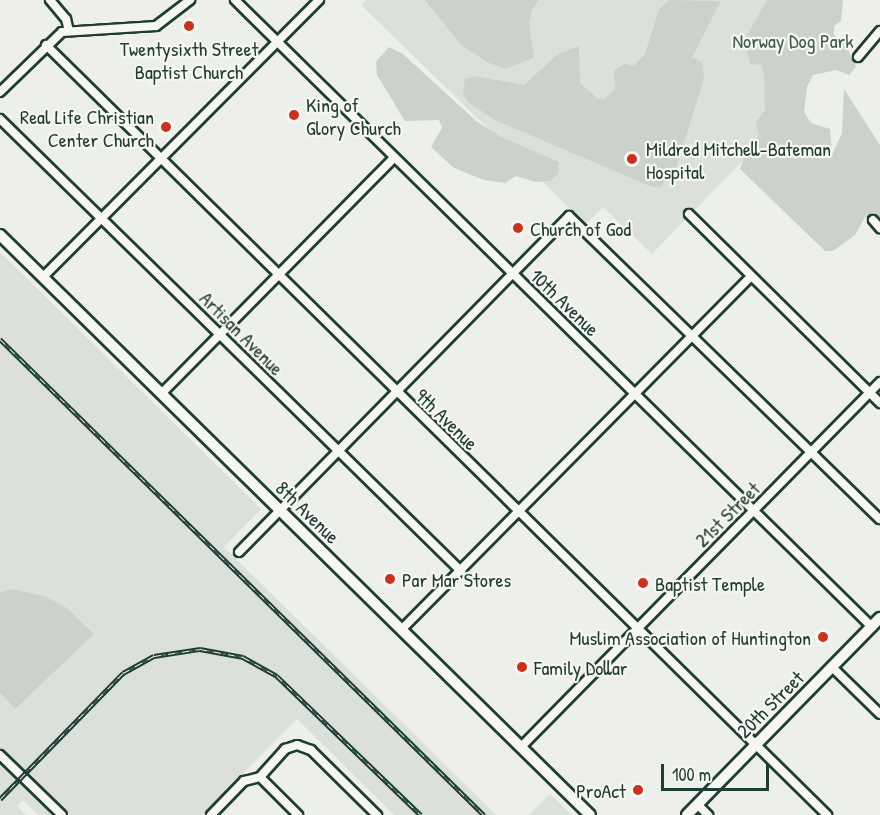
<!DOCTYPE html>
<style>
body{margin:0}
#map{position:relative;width:880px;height:815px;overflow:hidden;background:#edefea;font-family:"Patrick Hand",sans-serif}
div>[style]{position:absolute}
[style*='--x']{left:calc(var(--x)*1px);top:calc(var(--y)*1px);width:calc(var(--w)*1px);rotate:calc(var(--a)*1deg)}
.built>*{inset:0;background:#dce0db}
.green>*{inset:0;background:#cbd2cc}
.roads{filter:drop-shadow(2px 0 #1f3d34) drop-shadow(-2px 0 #1f3d34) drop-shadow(0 2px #1f3d34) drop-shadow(0 -2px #1f3d34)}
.street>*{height:8px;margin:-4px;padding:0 4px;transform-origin:4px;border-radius:4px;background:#f6f6f2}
.secondary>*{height:10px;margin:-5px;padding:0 5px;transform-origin:5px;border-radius:5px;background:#f6f6f2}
.rail>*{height:4.5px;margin-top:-2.25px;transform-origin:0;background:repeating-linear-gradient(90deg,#f6f6f2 0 7px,#1f3d34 0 14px);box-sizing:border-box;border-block:2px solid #1f3d34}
.dots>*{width:16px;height:16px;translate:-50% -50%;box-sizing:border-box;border:3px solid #f6f6f2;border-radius:50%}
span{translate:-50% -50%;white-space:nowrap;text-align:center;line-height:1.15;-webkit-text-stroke:4.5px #f6f6f2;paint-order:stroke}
.park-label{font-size:20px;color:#415b52}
.poi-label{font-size:20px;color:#1f3d34}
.left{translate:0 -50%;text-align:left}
.right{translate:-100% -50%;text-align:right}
.street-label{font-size:20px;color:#1f3d34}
.scale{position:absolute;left:661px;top:764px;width:108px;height:27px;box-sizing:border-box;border:3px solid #1f3d34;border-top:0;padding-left:8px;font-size:18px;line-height:21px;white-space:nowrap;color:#1f3d34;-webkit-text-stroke:4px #f6f6f2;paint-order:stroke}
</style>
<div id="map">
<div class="built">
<i style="clip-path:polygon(366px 0,779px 0,771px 58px,790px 112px,652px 254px,603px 207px,586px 224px,361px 5px)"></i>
<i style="clip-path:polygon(0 252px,261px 509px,224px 547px,496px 815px,394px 815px,297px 719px,202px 815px,38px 815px,23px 800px,17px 806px,26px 815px,0 815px)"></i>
<i style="clip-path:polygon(550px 794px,572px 815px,529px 815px)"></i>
</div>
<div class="green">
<i style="clip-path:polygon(425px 0,539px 0,532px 9px,529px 23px,534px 58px,505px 69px,489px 63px,461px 45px)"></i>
<i style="clip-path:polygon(669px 0,721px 1px,692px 57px,702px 62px,704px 79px,675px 171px,660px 187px,652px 187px,495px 120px,469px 103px,463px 94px,465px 79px,475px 76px,524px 85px,558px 54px,579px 46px,580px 83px,597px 98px,604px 99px,615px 90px,614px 71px,624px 64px,634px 66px,645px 54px,659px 9px)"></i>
<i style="clip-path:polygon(767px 0,843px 0,841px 21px,834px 26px,834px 35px,846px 45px,856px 67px,849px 75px,836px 70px,813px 75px,807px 87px,804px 112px,811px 123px,830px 129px,832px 155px,842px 133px,844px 89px,880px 145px,880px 217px,865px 217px,855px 235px,833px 251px,825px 251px,740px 169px,746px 151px,759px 136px,756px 122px,765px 110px,764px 73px,761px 65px,750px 64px,744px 40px)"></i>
<i style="clip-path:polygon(389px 47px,403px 54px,476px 121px,501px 137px,559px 162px,558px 174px,550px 181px,535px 182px,516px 176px,505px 183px,484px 180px,454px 168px,431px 147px,442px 128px,439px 120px,405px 121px,377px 75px,376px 62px)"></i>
<i style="clip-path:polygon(10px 589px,44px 596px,67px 608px,94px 634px,15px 709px,0 692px,0 593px)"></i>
</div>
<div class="roads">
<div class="street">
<i style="--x:50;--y:0;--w:25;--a:50"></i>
<i style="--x:66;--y:19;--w:12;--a:76"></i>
<i style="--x:235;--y:0;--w:894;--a:44.55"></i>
<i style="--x:46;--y:45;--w:1097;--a:44.59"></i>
<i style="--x:858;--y:57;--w:34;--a:-50"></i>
<i style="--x:0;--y:92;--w:86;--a:-44.1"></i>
<i style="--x:62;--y:32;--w:94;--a:-3.7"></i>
<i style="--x:156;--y:26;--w:43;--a:-37.4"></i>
<i style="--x:0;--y:119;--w:646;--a:44.44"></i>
<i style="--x:689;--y:214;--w:269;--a:44.7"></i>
<i style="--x:873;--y:220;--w:11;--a:49"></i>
<i style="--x:43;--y:277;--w:391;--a:-45.1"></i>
<i style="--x:161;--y:394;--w:332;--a:-45.4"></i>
<i style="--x:239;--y:552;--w:471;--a:-45.5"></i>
<i style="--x:569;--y:216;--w:434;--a:44.3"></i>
<i style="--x:402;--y:629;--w:496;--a:-45.3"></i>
<i style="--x:832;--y:667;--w:67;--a:44.4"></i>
<i style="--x:521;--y:747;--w:512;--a:-45.47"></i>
<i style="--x:0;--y:755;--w:86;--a:44.1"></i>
<i style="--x:260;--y:777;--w:54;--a:45"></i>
<i style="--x:697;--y:804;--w:16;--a:45"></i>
<i style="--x:211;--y:815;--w:47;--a:-45.9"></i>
<i style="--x:244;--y:781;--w:16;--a:-14"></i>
<i style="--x:260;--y:777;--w:38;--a:-48"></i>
<i style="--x:285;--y:749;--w:13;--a:-18"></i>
<i style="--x:297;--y:745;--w:15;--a:20"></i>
<i style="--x:311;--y:750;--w:93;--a:44.6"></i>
</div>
<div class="secondary">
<i style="--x:0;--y:235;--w:827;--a:44.51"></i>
<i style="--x:687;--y:815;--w:276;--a:-45.6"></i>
</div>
</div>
<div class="rail">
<i style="--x:0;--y:339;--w:679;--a:44.52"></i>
<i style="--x:0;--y:799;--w:176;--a:-45.7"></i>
<i style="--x:123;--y:673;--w:35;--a:-29"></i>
<i style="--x:154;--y:656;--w:47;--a:-8.7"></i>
<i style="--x:200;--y:649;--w:44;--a:10.5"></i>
<i style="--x:243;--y:657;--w:39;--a:29"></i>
<i style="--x:277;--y:676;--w:200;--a:44"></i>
</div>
<div class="dots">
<i style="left:189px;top:26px;background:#c8321e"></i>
<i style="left:294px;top:115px;background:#c8321e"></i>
<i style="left:166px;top:127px;background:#c8321e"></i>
<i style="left:632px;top:159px;background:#c8321e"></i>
<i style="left:518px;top:228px;background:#c8321e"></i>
<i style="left:390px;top:579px;background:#c8321e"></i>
<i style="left:643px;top:583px;background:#c8321e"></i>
<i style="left:823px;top:637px;background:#c8321e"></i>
<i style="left:522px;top:667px;background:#c8321e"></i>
<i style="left:638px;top:790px;background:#c8321e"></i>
</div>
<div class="park-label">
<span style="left:793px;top:40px">Norway Dog Park</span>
</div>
<div class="poi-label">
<span style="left:189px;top:60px">Twentysixth Street<br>Baptist Church</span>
<span class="left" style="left:306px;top:116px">King of<br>Glory Church</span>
<span class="right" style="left:154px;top:128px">Real Life Christian<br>Center Church</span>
<span class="left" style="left:646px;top:160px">Mildred Mitchell-Bateman<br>Hospital</span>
<span class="left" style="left:530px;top:228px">Church of God</span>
<span class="left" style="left:402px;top:579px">Par Mar Stores</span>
<span class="left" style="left:655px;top:583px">Baptist Temple</span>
<span class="right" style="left:811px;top:637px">Muslim Association of Huntington</span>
<span class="left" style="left:534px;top:667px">Family Dollar</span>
<span class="right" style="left:626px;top:790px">ProAct</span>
</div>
<div class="street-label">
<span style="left:565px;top:302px;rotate:44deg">10th Avenue</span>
<span style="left:242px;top:333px;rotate:45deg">Artisan Avenue</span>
<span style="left:447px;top:419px;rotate:44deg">9th Avenue</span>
<span style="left:308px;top:512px;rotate:44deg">8th Avenue</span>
<span style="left:727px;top:514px;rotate:-45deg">21st Street</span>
<span style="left:770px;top:704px;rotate:-45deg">20th Street</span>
</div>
<div class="scale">100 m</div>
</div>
